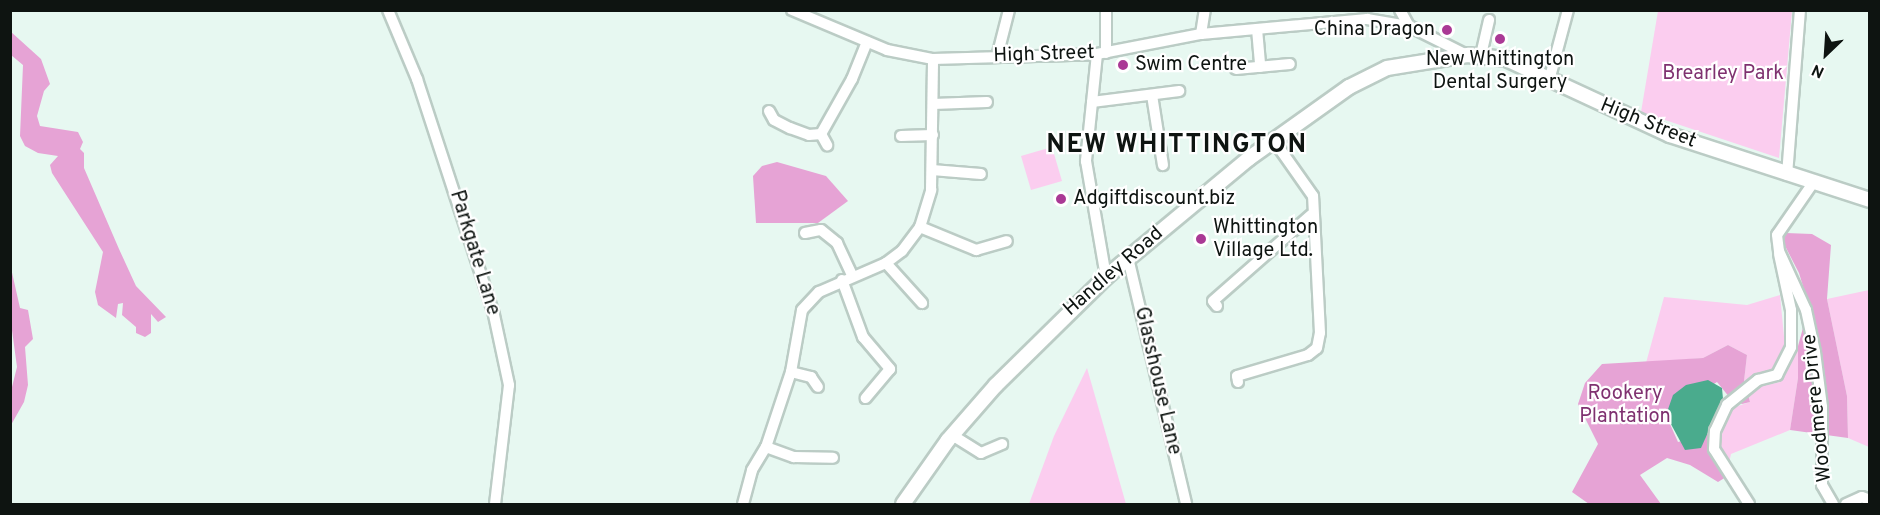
<!DOCTYPE html>
<style>
body{margin:0}
#map{position:relative;width:1880px;height:515px;overflow:hidden;background:#e7f8f1;font-family:Overpass,sans-serif}
div>[style]{position:absolute}
[style*='--x']{left:calc(var(--x)*1px);top:calc(var(--y)*1px);width:calc(var(--w)*1px);rotate:calc(var(--a)*1deg)}
.green>*{inset:0;background:#fbcdef}
.forest>*{inset:0;background:#e6a3d5}
.water>*{inset:0;background:#4aab8d}
.roads{filter:drop-shadow(2px 0 #bbccc5) drop-shadow(-2px 0 #bbccc5) drop-shadow(0 2px #bbccc5) drop-shadow(0 -2px #bbccc5)}
.minor>*{height:10px;margin:-5px;padding:0 5px;transform-origin:5px;border-radius:5px;background:#fff}
.major>*{height:14px;margin:-7px;padding:0 7px;transform-origin:7px;border-radius:7px;background:#fff}
.dots>*{width:16px;height:16px;translate:-50% -50%;box-sizing:border-box;border:3px solid #fff;border-radius:50%}
span{translate:-50% -50%;white-space:nowrap;text-align:center;line-height:1.15;-webkit-text-stroke:4.5px #fff;paint-order:stroke}
.poi-label{font-size:20px;color:#0e1411}
.right{translate:-100% -50%;text-align:right}
.left{translate:0 -50%;text-align:left}
.street-label{font-size:20px;color:#0e1411}
.park-label{font-size:20px;color:#7f3170}
.district-label{font-size:26px;color:#0e1411;font-weight:700;letter-spacing:1.5px}
.frame{position:absolute;inset:0;border:12px solid #0e1411;pointer-events:none}
.north{position:absolute;left:1796px;top:24px;width:60px;height:60px;-webkit-text-stroke:4px #fff;paint-order:stroke;rotate:205deg;font-size:16px;font-weight:700;line-height:24px;text-align:center;color:#0e1411}
.north::after{content:'';display:block;margin:auto;width:21px;height:27px;background:#0e1411;clip-path:polygon(50% 0,100% 100%,50% 72%,0 100%)}
</style>
<div id="map">
<div class="green">
<i style="clip-path:polygon(1658px 11px,1792px 11px,1779px 158px,1641px 112px)"></i>
<i style="clip-path:polygon(1052px 147px,1062px 181px,1031px 190px,1021px 156px)"></i>
<i style="clip-path:polygon(1869px 290px,1869px 447px,1848px 438px,1847px 396px,1827px 299px)"></i>
<i style="clip-path:polygon(1780px 295px,1785px 347px,1772px 373px,1744px 381px,1747px 355px,1728px 345px,1703px 358px,1646px 363px,1664px 297px,1747px 305px)"></i>
<i style="clip-path:polygon(1798px 346px,1798px 378px,1790px 430px,1731px 454px,1729px 463px,1720px 447px,1725px 416px,1732px 408px,1750px 402px,1748px 395px,1758px 387px,1780px 382px)"></i>
<i style="clip-path:polygon(1087px 368px,1126px 504px,1029px 504px,1054px 436px)"></i>
</div>
<div class="forest">
<i style="clip-path:polygon(10px 31px,41px 59px,50px 84px,44px 91px,37px 116px,40px 126px,78px 132px,83px 142px,80px 149px,84px 153px,84px 168px,119px 249px,136px 286px,166px 317px,158px 322px,151px 314px,151px 333px,145px 337px,136px 333px,136px 327px,122px 315px,123px 303px,118px 304px,116px 318px,98px 305px,95px 292px,103px 252px,52px 173px,50px 165px,58px 156px,38px 153px,25px 146px,20px 136px,23px 65px,11px 55px)"></i>
<i style="clip-path:polygon(777px 162px,826px 176px,848px 201px,818px 223px,756px 223px,753px 176px,762px 166px)"></i>
<i style="clip-path:polygon(1786px 233px,1812px 234px,1831px 245px,1827px 299px,1847px 396px,1848px 438px,1790px 430px,1798px 378px,1798px 346px,1809px 306px,1799px 273px,1783px 242px)"></i>
<i style="clip-path:polygon(11px 268px,20px 308px,28px 310px,33px 339px,25px 347px,28px 385px,24px 402px,11px 425px,11px 391px,17px 367px,11px 323px)"></i>
<i style="clip-path:polygon(1728px 345px,1747px 355px,1744px 381px,1750px 402px,1742px 404px,1730px 398px,1717px 382px,1666px 415px,1678px 442px,1710px 433px,1708px 451px,1726px 477px,1718px 482px,1690px 465px,1667px 458px,1640px 475px,1661px 504px,1589px 504px,1572px 492px,1598px 444px,1578px 404px,1585px 383px,1602px 364px,1703px 358px)"></i>
</div>
<div class="water">
<i style="clip-path:polygon(1708px 380px,1722px 388px,1723px 399px,1701px 448px,1685px 450px,1666px 415px,1673px 395px,1686px 385px)"></i>
</div>
<div class="roads">
<div class="minor">
<i style="--x:388;--y:10;--w:75;--a:67.2"></i>
<i style="--x:417;--y:79;--w:248;--a:71.9"></i>
<i style="--x:494;--y:315;--w:72;--a:77.9"></i>
<i style="--x:509;--y:385;--w:120;--a:96.7"></i>
<i style="--x:792;--y:10;--w:103;--a:22.8"></i>
<i style="--x:887;--y:50;--w:47;--a:11.1"></i>
<i style="--x:933;--y:59;--w:164;--a:-1.7"></i>
<i style="--x:1097;--y:54;--w:106;--a:-10.9"></i>
<i style="--x:1201;--y:34;--w:167;--a:-5.2"></i>
<i style="--x:1367;--y:19;--w:43;--a:9.5"></i>
<i style="--x:1409;--y:26;--w:65;--a:26.6"></i>
<i style="--x:1106;--y:10;--w:43;--a:90"></i>
<i style="--x:1400;--y:10;--w:18;--a:61"></i>
<i style="--x:1257;--y:29;--w:38;--a:85"></i>
<i style="--x:1201;--y:34;--w:24;--a:-81"></i>
<i style="--x:1097;--y:54;--w:108;--a:95.9"></i>
<i style="--x:1086;--y:161;--w:118;--a:80.2"></i>
<i style="--x:1481;--y:55;--w:36;--a:-77"></i>
<i style="--x:997;--y:57;--w:49;--a:-75.7"></i>
<i style="--x:1236;--y:69;--w:54;--a:-5.3"></i>
<i style="--x:1550;--y:77;--w:69;--a:-75"></i>
<i style="--x:1152;--y:95;--w:71;--a:81.1"></i>
<i style="--x:1092;--y:102;--w:88;--a:-7.2"></i>
<i style="--x:933;--y:104;--w:54;--a:-2.1"></i>
<i style="--x:769;--y:111;--w:10;--a:61"></i>
<i style="--x:774;--y:120;--w:18;--a:27"></i>
<i style="--x:790;--y:128;--w:20;--a:20"></i>
<i style="--x:809;--y:135;--w:12;--a:-5"></i>
<i style="--x:821;--y:134;--w:63;--a:-60.6"></i>
<i style="--x:852;--y:79;--w:40;--a:-68"></i>
<i style="--x:821;--y:134;--w:13;--a:61"></i>
<i style="--x:901;--y:136;--w:32;--a:-2"></i>
<i style="--x:932;--y:170;--w:49;--a:4.7"></i>
<i style="--x:1787;--y:175;--w:166;--a:-85.5"></i>
<i style="--x:1813;--y:183;--w:63;--a:124.7"></i>
<i style="--x:1777;--y:235;--w:16;--a:83"></i>
<i style="--x:1779;--y:251;--w:65;--a:65.4"></i>
<i style="--x:1806;--y:310;--w:43;--a:77.9"></i>
<i style="--x:1815;--y:352;--w:55;--a:82.7"></i>
<i style="--x:1822;--y:407;--w:78;--a:90"></i>
<i style="--x:1822;--y:485;--w:22;--a:60"></i>
<i style="--x:920;--y:227;--w:61;--a:22.3"></i>
<i style="--x:976;--y:250;--w:32;--a:-16"></i>
<i style="--x:805;--y:233;--w:16;--a:-11"></i>
<i style="--x:821;--y:230;--w:21;--a:39"></i>
<i style="--x:837;--y:243;--w:35;--a:65"></i>
<i style="--x:1128;--y:258;--w:253;--a:76.7"></i>
<i style="--x:886;--y:263;--w:54;--a:48"></i>
<i style="--x:842;--y:280;--w:61;--a:69.8"></i>
<i style="--x:863;--y:337;--w:42;--a:49.8"></i>
<i style="--x:890;--y:369;--w:38;--a:130"></i>
<i style="--x:1217;--y:306;--w:6;--a:-129"></i>
<i style="--x:1213;--y:301;--w:130;--a:-41.3"></i>
<i style="--x:791;--y:372;--w:21;--a:14"></i>
<i style="--x:811;--y:377;--w:12;--a:55"></i>
<i style="--x:1238;--y:382;--w:6;--a:-99"></i>
<i style="--x:1237;--y:376;--w:74;--a:-16.5"></i>
<i style="--x:1308;--y:355;--w:11;--a:-38"></i>
<i style="--x:1317;--y:348;--w:15;--a:-79"></i>
<i style="--x:1320;--y:333;--w:137;--a:-92.9"></i>
<i style="--x:1313;--y:196;--w:66;--a:-125.1"></i>
<i style="--x:952;--y:435;--w:34;--a:32"></i>
<i style="--x:981;--y:453;--w:23;--a:-23"></i>
<i style="--x:766;--y:447;--w:30;--a:20"></i>
<i style="--x:794;--y:457;--w:39;--a:1"></i>
<i style="--x:743;--y:504;--w:35;--a:-75"></i>
<i style="--x:752;--y:470;--w:27;--a:-59"></i>
<i style="--x:766;--y:447;--w:79;--a:-71.6"></i>
<i style="--x:791;--y:372;--w:63;--a:-79.9"></i>
<i style="--x:802;--y:310;--w:25;--a:-47"></i>
<i style="--x:819;--y:292;--w:73;--a:-23.4"></i>
<i style="--x:886;--y:263;--w:20;--a:-37"></i>
<i style="--x:902;--y:251;--w:30;--a:-53"></i>
<i style="--x:920;--y:227;--w:39;--a:-73"></i>
<i style="--x:931;--y:190;--w:131;--a:-89.1"></i>
<i style="--x:1749;--y:504;--w:65;--a:-122.5"></i>
<i style="--x:1714;--y:449;--w:18;--a:-87"></i>
<i style="--x:1715;--y:431;--w:29;--a:-65"></i>
<i style="--x:1727;--y:405;--w:40;--a:-39"></i>
<i style="--x:1758;--y:380;--w:20;--a:-15"></i>
<i style="--x:1777;--y:375;--w:31;--a:-63"></i>
<i style="--x:1791;--y:347;--w:37;--a:-90"></i>
<i style="--x:1791;--y:310;--w:57;--a:-102.1"></i>
<i style="--x:1846;--y:504;--w:17;--a:-24"></i>
<i style="--x:1862;--y:497;--w:9;--a:21"></i>
</div>
<div class="major">
<i style="--x:903;--y:504;--w:78;--a:-54.9"></i>
<i style="--x:948;--y:440;--w:73;--a:-48.9"></i>
<i style="--x:996;--y:385;--w:154;--a:-44.5"></i>
<i style="--x:1106;--y:277;--w:185;--a:-39.7"></i>
<i style="--x:1248;--y:159;--w:124;--a:-35.5"></i>
<i style="--x:1349;--y:87;--w:42;--a:-26.6"></i>
<i style="--x:1387;--y:68;--w:81;--a:-9.2"></i>
<i style="--x:1467;--y:55;--w:39;--a:6"></i>
<i style="--x:1506;--y:59;--w:181;--a:24.9"></i>
<i style="--x:1670;--y:135;--w:210;--a:18"></i>
</div>
</div>
<div class="dots">
<i style="left:1447px;top:30px;background:#aa3995"></i>
<i style="left:1500px;top:39px;background:#aa3995"></i>
<i style="left:1123px;top:65px;background:#aa3995"></i>
<i style="left:1061px;top:199px;background:#aa3995"></i>
<i style="left:1201px;top:239px;background:#aa3995"></i>
</div>
<div class="poi-label">
<span class="right" style="left:1435px;top:30px">China Dragon</span>
<span style="left:1500px;top:72px">New Whittington<br>Dental Surgery</span>
<span class="left" style="left:1135px;top:65px">Swim Centre</span>
<span class="left" style="left:1073px;top:199px">Adgiftdiscount.biz</span>
<span class="left" style="left:1213px;top:240px">Whittington<br>Village Ltd.</span>
</div>
<div class="street-label">
<span style="left:1044px;top:55px;rotate:-2deg">High Street</span>
<span style="left:1648px;top:124px;rotate:22deg">High Street</span>
<span style="left:474px;top:253px;rotate:73deg">Parkgate Lane</span>
<span style="left:1114px;top:272px;rotate:-41deg">Handley Road</span>
<span style="left:1157px;top:381px;rotate:77deg">Glasshouse Lane</span>
<span style="left:1818px;top:408px;rotate:-96deg">Woodmere Drive</span>
</div>
<div class="park-label">
<span style="left:1723px;top:74px">Brearley Park</span>
<span style="left:1625px;top:406px">Rookery<br>Plantation</span>
</div>
<div class="district-label">
<span style="left:1177px;top:146px">NEW WHITTINGTON</span>
</div>
<div class="frame"></div>
<div class="north">N</div>
</div>
